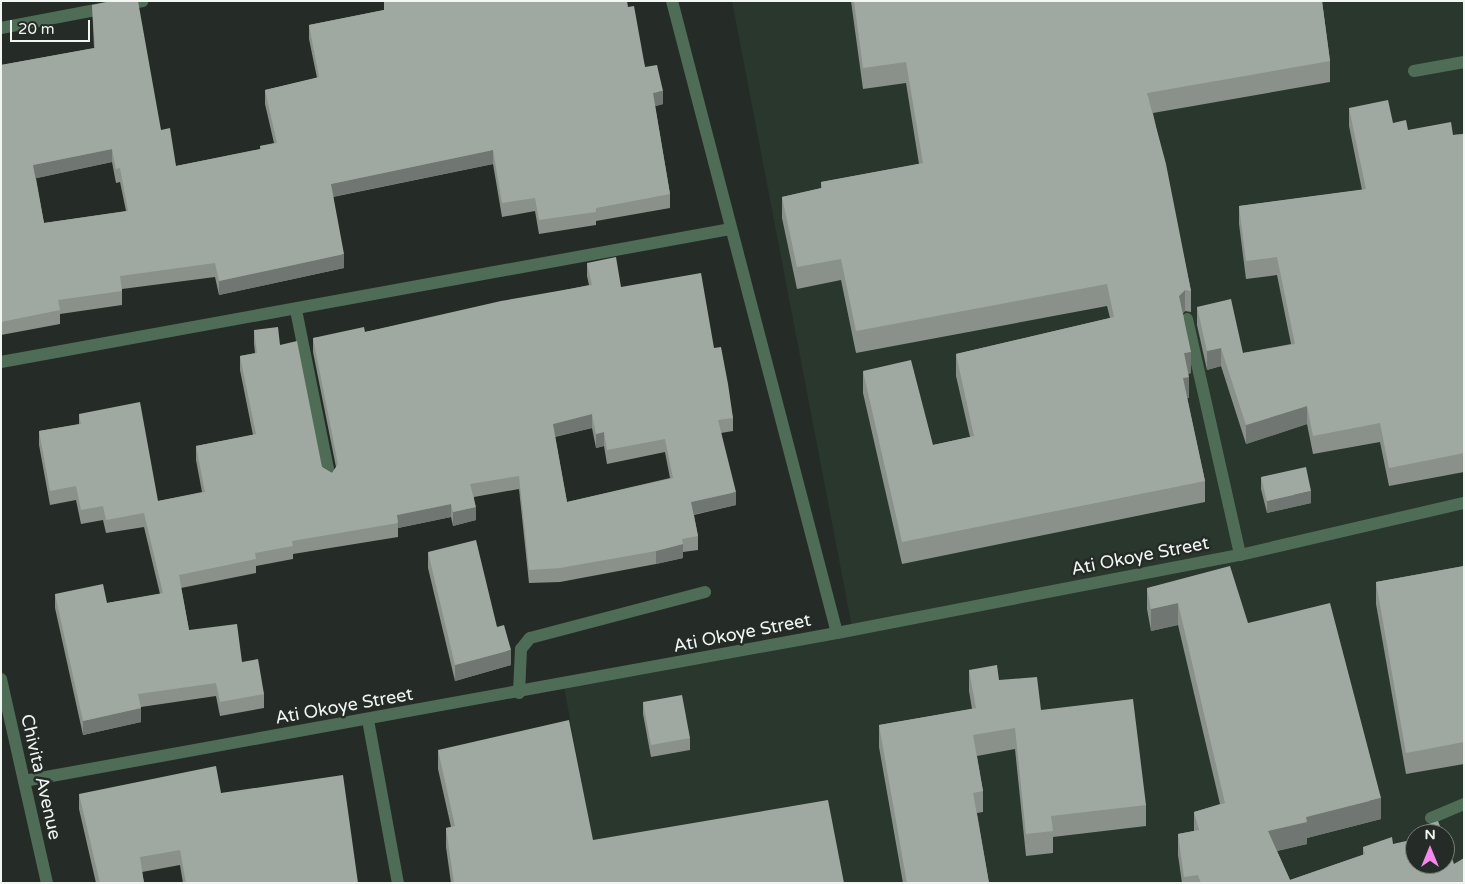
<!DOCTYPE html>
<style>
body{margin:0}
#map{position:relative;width:1465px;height:884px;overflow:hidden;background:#252c27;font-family:"Varela Round",sans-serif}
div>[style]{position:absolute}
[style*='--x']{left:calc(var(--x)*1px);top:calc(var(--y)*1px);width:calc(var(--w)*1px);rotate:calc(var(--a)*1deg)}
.built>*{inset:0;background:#2a372d}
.minor>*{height:12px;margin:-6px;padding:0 6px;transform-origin:6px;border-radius:6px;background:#4f6d56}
.wall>*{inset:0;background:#8a918a}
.shaded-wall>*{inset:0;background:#707671}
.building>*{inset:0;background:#a0a9a1}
span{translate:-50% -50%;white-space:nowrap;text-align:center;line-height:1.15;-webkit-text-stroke:5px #252c27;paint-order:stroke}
.street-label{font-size:18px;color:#f1f6f2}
.frame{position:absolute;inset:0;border:2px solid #f1f6f2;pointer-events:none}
.north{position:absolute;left:1405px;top:824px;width:50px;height:50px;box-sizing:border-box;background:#252c27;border:1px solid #777d78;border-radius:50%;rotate:0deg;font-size:14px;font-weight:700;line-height:20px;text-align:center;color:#f1f6f2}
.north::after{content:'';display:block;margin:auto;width:18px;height:22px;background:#f788ec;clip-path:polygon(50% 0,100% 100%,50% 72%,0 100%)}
.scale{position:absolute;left:10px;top:20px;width:80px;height:22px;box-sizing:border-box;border:2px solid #f1f6f2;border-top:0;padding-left:6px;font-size:15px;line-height:18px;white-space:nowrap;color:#f1f6f2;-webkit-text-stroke:4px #252c27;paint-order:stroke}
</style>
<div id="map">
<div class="built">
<i style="clip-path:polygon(evenodd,732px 1px,1464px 1px,1464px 883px,600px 883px,563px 681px,852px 627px,732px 1px,1415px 834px,1445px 834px,1445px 864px,1415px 864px,1415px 834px)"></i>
</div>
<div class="minor">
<i style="--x:672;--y:1;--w:653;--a:75.37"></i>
<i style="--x:1;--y:28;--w:144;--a:-10.8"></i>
<i style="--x:1414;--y:71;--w:51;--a:-10.2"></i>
<i style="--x:296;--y:310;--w:172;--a:78.6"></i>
<i style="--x:1187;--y:319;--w:242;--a:77.3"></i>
<i style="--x:1;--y:362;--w:742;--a:-10.33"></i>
<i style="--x:1;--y:679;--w:209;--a:77.3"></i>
<i style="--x:519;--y:693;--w:44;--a:-87.4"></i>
<i style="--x:521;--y:649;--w:14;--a:-51"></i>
<i style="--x:530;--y:638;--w:181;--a:-14.7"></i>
<i style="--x:368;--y:720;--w:166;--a:79.6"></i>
<i style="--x:24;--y:781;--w:826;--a:-10.32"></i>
<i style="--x:837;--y:633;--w:410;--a:-11"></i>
<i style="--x:1240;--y:555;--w:230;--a:-13.1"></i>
<i style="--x:1431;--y:818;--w:36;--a:-23"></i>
</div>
<div class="wall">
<i style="clip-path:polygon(evenodd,384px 1px,628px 7px,645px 67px,663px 104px,655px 106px,670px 194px,670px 208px,596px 221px,596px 225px,539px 234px,535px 211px,502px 217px,493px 164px,333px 197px,344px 268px,219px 295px,215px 277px,122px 289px,122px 305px,60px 314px,60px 324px,1px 335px,1px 65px,94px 48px,92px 5px,161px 130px,176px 166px,260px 149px,260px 146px,274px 143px,265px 104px,265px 90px,317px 78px,309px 39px,309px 25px,384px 10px,384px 1px,112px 162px,116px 183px,120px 182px,126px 211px,44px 223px,36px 178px,112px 162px)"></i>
<i style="clip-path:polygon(851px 1px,1322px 1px,1330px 61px,1330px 82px,1153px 113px,1191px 291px,1191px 312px,1185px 311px,1183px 313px,1191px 373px,1188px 374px,1189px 398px,1187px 398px,1205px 481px,1205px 502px,902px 564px,863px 393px,863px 371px,933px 445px,970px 437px,956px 376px,956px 354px,1110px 318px,1107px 306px,856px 353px,841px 280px,797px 289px,782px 218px,782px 197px,821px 188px,821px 182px,919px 164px,906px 83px,863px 89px)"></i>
<i style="clip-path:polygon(1349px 108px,1393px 123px,1408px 130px,1453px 135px,1464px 134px,1464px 472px,1389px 486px,1380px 442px,1313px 454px,1307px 424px,1246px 444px,1221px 366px,1207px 370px,1197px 325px,1197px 307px,1243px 353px,1291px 344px,1277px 275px,1246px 279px,1239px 224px,1239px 206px,1362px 190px,1349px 126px)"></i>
<i style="clip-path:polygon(evenodd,587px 263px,621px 287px,714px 348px,733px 418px,733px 431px,721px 433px,736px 505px,694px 515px,698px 536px,698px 550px,683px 552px,683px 558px,656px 564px,560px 582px,529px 583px,519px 489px,474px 497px,476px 520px,453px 526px,451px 517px,398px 528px,398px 537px,293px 554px,293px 559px,256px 566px,256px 573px,181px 588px,189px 630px,242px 662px,264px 694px,264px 708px,220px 716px,216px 696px,141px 707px,141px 722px,83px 735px,55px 608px,55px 594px,107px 603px,160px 594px,144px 527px,106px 533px,103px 520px,81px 524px,76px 500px,50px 505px,39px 445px,39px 431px,79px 424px,79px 414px,158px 501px,202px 492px,196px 460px,196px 446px,253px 435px,240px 370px,240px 356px,255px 353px,254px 344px,254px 330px,280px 345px,322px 467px,332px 473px,336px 467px,313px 352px,313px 338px,365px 332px,589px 285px,587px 276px,587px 263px,592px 428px,596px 448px,604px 446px,607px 464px,665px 452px,670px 478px,567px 502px,555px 437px,592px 428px)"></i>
<i style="clip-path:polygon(1261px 477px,1311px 503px,1267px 513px,1261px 489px)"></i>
<i style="clip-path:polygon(428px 552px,497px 627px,511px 665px,455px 681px,428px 568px)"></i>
<i style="clip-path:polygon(1464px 566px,1464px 764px,1406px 774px,1376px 604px,1376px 582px)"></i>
<i style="clip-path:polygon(1147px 588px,1248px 623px,1381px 819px,1307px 838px,1307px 844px,1277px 851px,1290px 880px,1363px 855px,1363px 847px,1393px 844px,1454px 864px,1464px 883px,1182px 883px,1178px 855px,1178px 834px,1194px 831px,1194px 812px,1220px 804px,1178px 625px,1151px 631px,1147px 609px)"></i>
<i style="clip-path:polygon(969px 670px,999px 680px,1041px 710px,1146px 805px,1146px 826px,1053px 837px,1053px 853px,1026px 856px,1015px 749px,977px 756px,983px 791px,983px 812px,977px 813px,989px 883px,903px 883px,879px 747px,879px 725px,972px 709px,969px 691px)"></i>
<i style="clip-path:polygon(643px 702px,690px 738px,690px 750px,651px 757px,643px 714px)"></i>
<i style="clip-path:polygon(438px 750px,593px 840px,844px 883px,451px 883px,446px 847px,446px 828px,451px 827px,438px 769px)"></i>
<i style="clip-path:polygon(221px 793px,358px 883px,183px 883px,180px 865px,142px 872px,144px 883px,96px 883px,79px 809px,79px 794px)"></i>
</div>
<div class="shaded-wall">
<i style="clip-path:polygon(663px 91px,663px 104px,653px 107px,653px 93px)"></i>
<i style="clip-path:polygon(112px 149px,112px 162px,33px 179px,33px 165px)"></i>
<i style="clip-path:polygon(493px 150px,493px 164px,331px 197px,331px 184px)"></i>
<i style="clip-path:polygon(344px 254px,344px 268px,219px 295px,219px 281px)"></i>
<i style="clip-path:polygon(1185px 290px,1185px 311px,1179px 317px,1179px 296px)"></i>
<i style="clip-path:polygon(1221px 348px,1221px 366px,1207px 370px,1207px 351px)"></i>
<i style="clip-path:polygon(1191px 352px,1191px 373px,1184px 374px,1184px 353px)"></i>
<i style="clip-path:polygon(1189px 377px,1189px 398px,1183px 399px,1183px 378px)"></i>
<i style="clip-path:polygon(1307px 406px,1307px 424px,1246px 444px,1246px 425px)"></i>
<i style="clip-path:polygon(592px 414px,592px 428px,553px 437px,553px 424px)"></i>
<i style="clip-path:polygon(604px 432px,604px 446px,596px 448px,596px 434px)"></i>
<i style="clip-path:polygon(1311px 491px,1311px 503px,1267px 513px,1267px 501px)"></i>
<i style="clip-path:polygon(736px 492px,736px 505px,691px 515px,691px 502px)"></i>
<i style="clip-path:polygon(451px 504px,451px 517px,398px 528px,397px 515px)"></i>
<i style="clip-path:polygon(476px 507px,476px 520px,453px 526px,453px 512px)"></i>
<i style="clip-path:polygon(683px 544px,683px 558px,656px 564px,656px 551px)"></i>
<i style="clip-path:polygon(1178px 603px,1178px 625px,1151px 631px,1151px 609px)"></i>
<i style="clip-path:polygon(511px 650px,511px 665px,455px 681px,455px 665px)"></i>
<i style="clip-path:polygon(141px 708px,141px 722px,83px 735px,83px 721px)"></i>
<i style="clip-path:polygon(1381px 798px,1381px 819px,1307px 838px,1307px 844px,1268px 853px,1268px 831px,1306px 817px)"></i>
</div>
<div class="building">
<i style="clip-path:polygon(evenodd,112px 1px,138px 1px,161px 130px,170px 128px,176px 166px,261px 149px,260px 146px,277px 143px,265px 90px,319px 77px,309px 25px,384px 10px,384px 1px,627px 1px,628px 7px,634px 6px,645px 67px,657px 65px,663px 91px,653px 93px,670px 194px,596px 208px,596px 212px,539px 220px,535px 198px,502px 203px,493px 150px,331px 184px,344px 254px,219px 281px,215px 263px,120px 276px,122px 291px,58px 300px,60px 310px,1px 322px,1px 65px,95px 48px,92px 5px,112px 1px,112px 149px,116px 169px,120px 168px,128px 211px,44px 223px,33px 165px,112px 149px)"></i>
<i style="clip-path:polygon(854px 1px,1322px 1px,1330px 61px,1147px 93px,1166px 164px,1191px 291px,1185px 290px,1179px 296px,1191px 352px,1184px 353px,1189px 377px,1183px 378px,1205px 481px,902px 542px,863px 371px,911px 360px,933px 445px,974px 436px,956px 354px,1114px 317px,1107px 284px,856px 331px,841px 259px,797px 267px,782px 197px,822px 188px,821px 182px,923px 163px,906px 62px,863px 68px)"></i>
<i style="clip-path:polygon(1388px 100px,1393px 123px,1406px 120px,1408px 130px,1451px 122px,1453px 135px,1464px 134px,1464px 453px,1389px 468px,1380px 423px,1313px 436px,1307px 406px,1246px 425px,1221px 348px,1207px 351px,1197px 307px,1231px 299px,1243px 353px,1295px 344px,1277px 257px,1246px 261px,1239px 206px,1366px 189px,1349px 108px)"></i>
<i style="clip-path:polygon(evenodd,616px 257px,621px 287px,701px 273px,714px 348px,721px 347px,728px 384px,733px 418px,718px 420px,736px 492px,691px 502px,698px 536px,682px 539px,683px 544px,656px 551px,560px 568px,529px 570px,519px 476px,470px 484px,476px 507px,453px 512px,451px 504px,397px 515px,398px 523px,292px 541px,293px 546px,255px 553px,256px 559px,179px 575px,189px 630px,237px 624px,242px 662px,258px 659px,264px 694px,220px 702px,216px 683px,138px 694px,141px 708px,83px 721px,55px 594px,103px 584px,107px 603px,163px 593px,144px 513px,106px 520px,103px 506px,81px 510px,76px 486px,50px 491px,39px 431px,81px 424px,79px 414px,140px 402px,158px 501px,205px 492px,196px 446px,256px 434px,240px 356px,257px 353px,254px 330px,278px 327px,280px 345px,297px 341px,322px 467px,332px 473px,338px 464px,313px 338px,364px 327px,365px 332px,501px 301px,592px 285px,587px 263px,616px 257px,592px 414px,596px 434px,604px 432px,607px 450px,665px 439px,673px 478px,567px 502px,553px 424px,592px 414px)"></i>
<i style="clip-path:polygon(1306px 467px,1311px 491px,1267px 501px,1261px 477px)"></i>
<i style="clip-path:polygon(476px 540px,497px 627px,504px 625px,511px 650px,455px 665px,428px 552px)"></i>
<i style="clip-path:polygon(1230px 566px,1248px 623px,1330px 603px,1381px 798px,1306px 817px,1307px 822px,1268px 831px,1290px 880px,1365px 854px,1363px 847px,1392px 837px,1393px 844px,1415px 839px,1415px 864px,1445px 864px,1445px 839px,1454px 864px,1464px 858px,1464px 883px,1201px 883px,1198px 875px,1184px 877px,1178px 834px,1199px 830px,1194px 812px,1225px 803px,1178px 603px,1151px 609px,1147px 588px)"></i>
<i style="clip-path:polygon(1464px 566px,1464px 742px,1406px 753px,1376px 582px)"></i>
<i style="clip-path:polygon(997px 665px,999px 680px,1037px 677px,1041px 710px,1133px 699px,1146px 805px,1051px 816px,1053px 831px,1026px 834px,1015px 728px,973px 735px,983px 791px,973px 793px,989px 883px,907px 883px,879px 725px,976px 708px,969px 670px)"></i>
<i style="clip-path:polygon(682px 695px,690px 738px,651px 745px,643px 702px)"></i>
<i style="clip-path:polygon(569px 720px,593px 840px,828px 800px,844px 883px,454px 883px,446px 828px,455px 826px,438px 750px)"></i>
<i style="clip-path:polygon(216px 766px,221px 793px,343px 775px,358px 883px,186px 883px,180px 850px,140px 857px,144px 883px,100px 883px,79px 794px)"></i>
<i style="clip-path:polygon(1438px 821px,1443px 834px,1421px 834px,1420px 827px)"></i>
</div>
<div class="street-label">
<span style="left:1140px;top:556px;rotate:-11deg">Ati Okoye Street</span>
<span style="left:742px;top:633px;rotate:-11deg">Ati Okoye Street</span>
<span style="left:344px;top:706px;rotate:-10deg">Ati Okoye Street</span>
<span style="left:41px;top:777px;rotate:77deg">Chivita Avenue</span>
</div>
<div class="frame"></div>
<div class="north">N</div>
<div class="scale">20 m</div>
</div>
